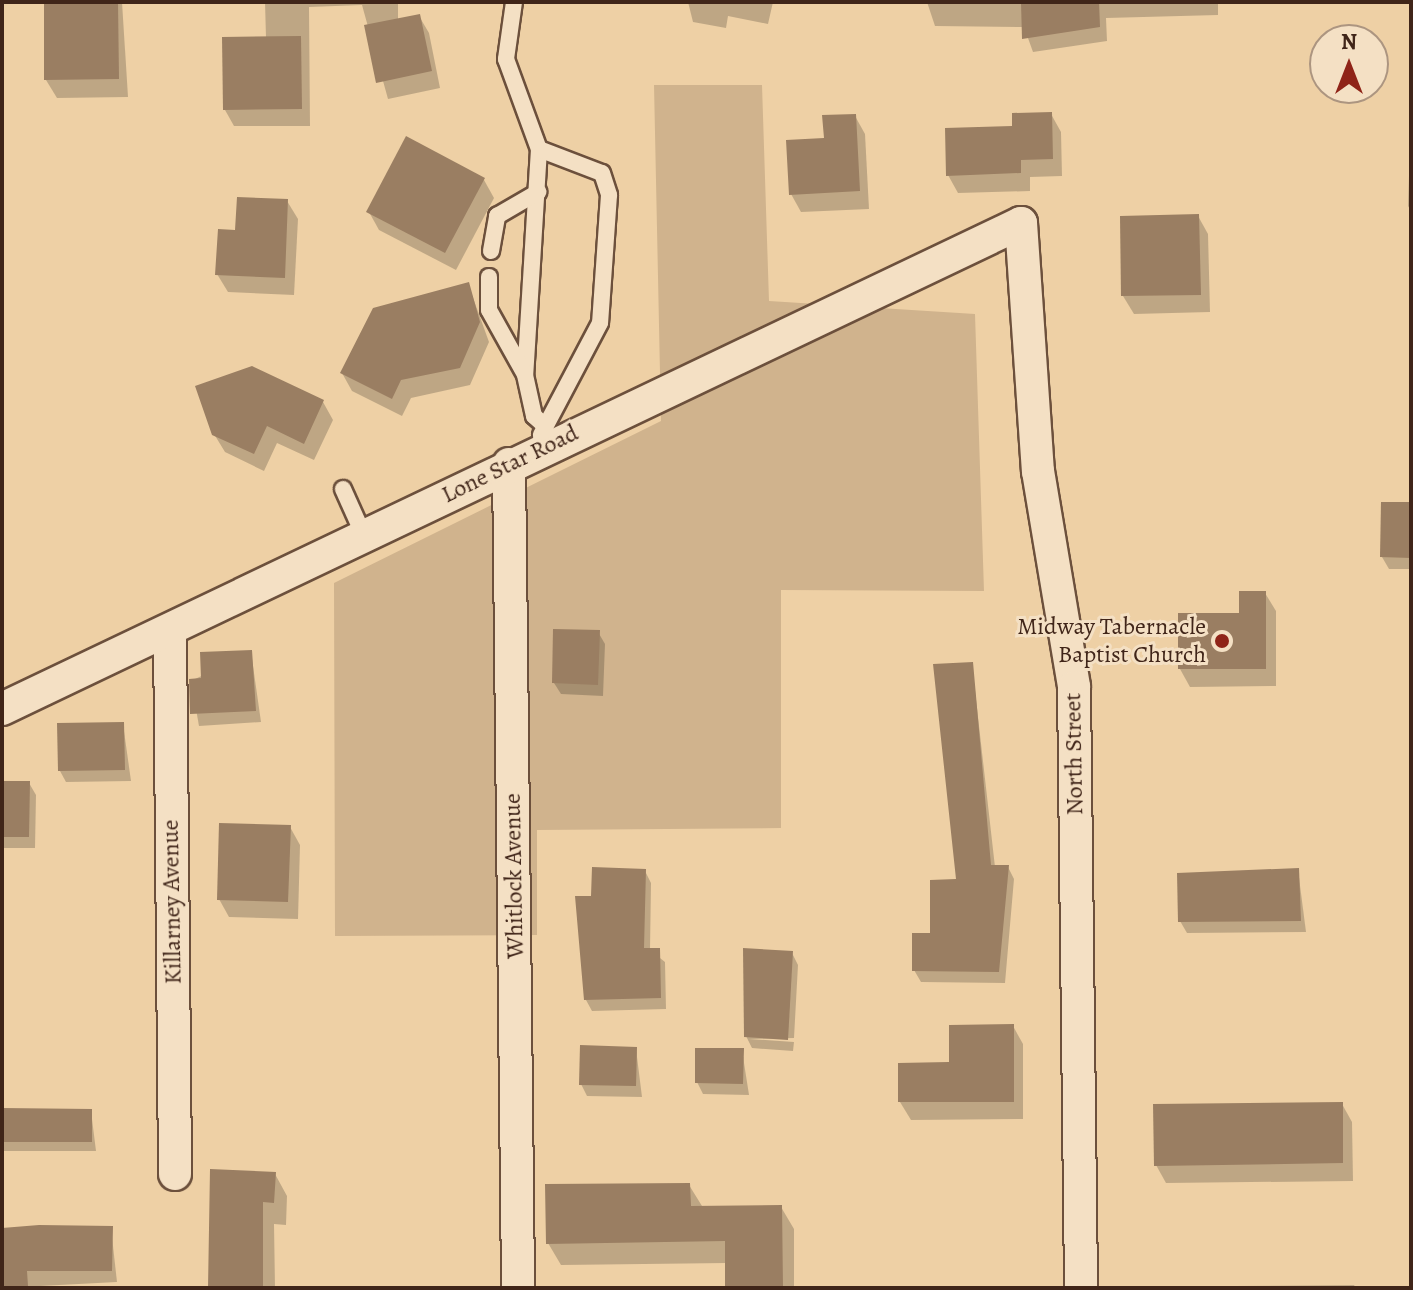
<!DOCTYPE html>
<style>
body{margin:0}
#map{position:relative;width:1413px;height:1290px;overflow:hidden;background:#eed0a5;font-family:Alegreya,serif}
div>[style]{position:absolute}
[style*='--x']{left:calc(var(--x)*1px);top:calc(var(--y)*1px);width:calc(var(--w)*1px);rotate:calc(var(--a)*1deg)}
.green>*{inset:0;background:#d0b38d}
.shadow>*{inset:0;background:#0003}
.building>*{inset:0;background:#9a7e62}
.roads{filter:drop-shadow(2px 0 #6c503c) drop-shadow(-2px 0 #6c503c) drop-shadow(0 2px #6c503c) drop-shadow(0 -2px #6c503c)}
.lane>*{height:16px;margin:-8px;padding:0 8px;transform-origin:8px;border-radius:8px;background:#f4e0c4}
.street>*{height:32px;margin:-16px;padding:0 16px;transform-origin:16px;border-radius:16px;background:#f4e0c4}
.dots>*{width:22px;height:22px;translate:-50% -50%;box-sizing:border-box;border:4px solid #f4e0c4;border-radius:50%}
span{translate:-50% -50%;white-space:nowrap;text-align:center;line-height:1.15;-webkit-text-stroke:6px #f4e0c4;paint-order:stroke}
.street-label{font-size:24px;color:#402519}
.poi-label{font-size:24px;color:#402519}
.right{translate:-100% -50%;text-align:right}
.frame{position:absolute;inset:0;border:4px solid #402519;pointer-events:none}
.north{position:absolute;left:1309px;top:24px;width:80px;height:80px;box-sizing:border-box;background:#f4e0c4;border:2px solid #ac9580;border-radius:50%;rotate:0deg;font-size:22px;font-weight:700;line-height:32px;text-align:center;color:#402519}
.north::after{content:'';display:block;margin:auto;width:28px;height:36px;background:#8f2418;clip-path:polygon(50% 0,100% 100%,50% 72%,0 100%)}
</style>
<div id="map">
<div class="green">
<i style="clip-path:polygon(654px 85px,762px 85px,769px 301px,975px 314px,984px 591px,781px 590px,781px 828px,537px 830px,537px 935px,335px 936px,334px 583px,661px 421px)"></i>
</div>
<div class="shadow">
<i style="clip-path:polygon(46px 2px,122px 2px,128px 97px,57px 98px,46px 80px)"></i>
<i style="clip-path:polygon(265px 2px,398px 2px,398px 20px,419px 16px,429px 33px,440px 88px,388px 99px,362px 5px,309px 7px,310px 126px,234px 126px,225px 110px,266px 38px)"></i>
<i style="clip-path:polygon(688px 2px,773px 2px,768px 24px,728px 16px,726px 28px,693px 22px)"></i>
<i style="clip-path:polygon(927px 2px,1218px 2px,1218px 15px,1106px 18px,1107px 41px,1033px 52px,1024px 27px,935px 26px)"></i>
<i style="clip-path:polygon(1232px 2px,1303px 2px,1303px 4px)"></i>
<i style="clip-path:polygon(1051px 114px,1061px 132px,1062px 176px,1030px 177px,1030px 191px,958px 193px,948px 175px,1014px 128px)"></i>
<i style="clip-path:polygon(855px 116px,865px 134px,869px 209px,801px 212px,791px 194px,826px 140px)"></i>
<i style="clip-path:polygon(1409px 176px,1411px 176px,1411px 211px,1408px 206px)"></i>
<i style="clip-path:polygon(484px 180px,494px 198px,456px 270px,379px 230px,369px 212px)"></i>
<i style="clip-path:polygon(287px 201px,298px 219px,294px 295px,228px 292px,217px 274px,237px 232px)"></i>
<i style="clip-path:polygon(1198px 216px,1208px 234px,1210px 312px,1134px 314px,1123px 296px)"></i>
<i style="clip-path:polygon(468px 284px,489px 342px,470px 385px,411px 398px,402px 416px,352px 391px,342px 373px)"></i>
<i style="clip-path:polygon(323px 402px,333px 420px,314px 460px,277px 443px,264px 471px,225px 452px,214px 434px)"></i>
<i style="clip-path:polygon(1411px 504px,1411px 569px,1389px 569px,1382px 557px)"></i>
<i style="clip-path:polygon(1265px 593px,1276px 611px,1276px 686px,1190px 687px,1180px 669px)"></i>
<i style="clip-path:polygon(598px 632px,605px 644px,603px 696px,561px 694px,554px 683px)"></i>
<i style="clip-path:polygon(251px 652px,261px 722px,199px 726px,191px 681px)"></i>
<i style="clip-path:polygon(972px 664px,995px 867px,1008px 867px,1014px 879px,1005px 983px,921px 982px,914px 970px,958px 881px)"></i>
<i style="clip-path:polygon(123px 724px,131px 781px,66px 782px,60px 771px)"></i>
<i style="clip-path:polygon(2px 783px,29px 783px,36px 795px,35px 848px,2px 848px)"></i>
<i style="clip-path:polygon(290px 827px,300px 845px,298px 919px,229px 917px,219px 899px)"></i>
<i style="clip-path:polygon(1298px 870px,1306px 932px,1187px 933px,1180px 921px)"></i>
<i style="clip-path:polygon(645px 871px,651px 883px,650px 950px,665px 962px,666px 1009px,592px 1011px,586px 1000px,593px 898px)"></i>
<i style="clip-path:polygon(792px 953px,798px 965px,794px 1038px,749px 1039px,794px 1042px,793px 1051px,752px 1048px,746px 1036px)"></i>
<i style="clip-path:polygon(1013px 1026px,1023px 1044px,1023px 1119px,911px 1120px,900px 1102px)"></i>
<i style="clip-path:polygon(636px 1049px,642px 1097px,587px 1096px,581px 1084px)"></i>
<i style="clip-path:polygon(742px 1050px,749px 1095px,703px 1094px,697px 1082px)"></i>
<i style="clip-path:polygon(1342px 1104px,1352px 1122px,1353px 1181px,1166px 1183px,1156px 1165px)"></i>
<i style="clip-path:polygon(2px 1110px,91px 1111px,96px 1151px,2px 1151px)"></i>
<i style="clip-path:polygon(275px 1174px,287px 1196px,286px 1225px,274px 1224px,275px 1288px,212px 1288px)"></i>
<i style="clip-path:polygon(689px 1185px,702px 1206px,781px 1207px,794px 1229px,794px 1288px,727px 1288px,727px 1263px,561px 1265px,548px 1243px)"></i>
<i style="clip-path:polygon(111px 1228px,117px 1282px,2px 1288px,2px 1230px)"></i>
<i style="clip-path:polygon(1354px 1285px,1356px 1288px,1234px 1288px,1234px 1286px)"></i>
</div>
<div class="building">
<i style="clip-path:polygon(44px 2px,118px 2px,119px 79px,44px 80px)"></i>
<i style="clip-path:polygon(1021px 2px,1099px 2px,1100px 27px,1022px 39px)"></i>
<i style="clip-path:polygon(420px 14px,432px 71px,376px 83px,364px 25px)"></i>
<i style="clip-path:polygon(301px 36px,302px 109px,223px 110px,222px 37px)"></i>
<i style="clip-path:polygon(1052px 112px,1053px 159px,1021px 160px,1021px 173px,946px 176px,945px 128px,1012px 126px,1012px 113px)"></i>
<i style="clip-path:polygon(856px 114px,860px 191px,789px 195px,786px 140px,824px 138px,822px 115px)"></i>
<i style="clip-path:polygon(406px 136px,485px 178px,445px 253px,366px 212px)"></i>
<i style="clip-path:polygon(237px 197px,288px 199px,285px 278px,215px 275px,218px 229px,235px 230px)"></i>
<i style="clip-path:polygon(1199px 214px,1201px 295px,1121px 296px,1120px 216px)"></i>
<i style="clip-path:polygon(469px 282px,480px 322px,460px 368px,401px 380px,392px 399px,340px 373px,373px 308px)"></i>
<i style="clip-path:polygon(252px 366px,324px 400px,304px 444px,267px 426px,254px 454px,212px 435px,195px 386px)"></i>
<i style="clip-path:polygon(1381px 502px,1411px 502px,1411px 558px,1380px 557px)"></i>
<i style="clip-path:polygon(1239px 591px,1266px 591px,1266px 669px,1178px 669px,1178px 613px,1239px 613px)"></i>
<i style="clip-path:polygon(553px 629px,600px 630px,598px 685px,552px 683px)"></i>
<i style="clip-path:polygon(252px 650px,256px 711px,190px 714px,189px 679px,201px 678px,200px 652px)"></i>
<i style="clip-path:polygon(973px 662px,991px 865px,1009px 865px,999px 972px,912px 971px,912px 933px,930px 933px,930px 880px,956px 879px,933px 664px)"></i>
<i style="clip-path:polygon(124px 722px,125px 770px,58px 771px,57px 723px)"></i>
<i style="clip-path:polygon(2px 781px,30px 781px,29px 837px,2px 837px)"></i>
<i style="clip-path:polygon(219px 823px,291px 825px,288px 902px,217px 900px)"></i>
<i style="clip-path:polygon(592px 867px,646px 869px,644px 948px,660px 948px,661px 998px,584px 1000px,575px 896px,591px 896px)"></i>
<i style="clip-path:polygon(1299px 868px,1301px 921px,1178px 922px,1177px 873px)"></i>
<i style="clip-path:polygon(743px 948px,793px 951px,788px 1040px,744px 1037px)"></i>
<i style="clip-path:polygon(1014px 1024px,1014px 1102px,898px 1102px,898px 1063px,949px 1062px,949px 1025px)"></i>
<i style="clip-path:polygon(580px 1045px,637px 1047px,636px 1086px,579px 1085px)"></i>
<i style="clip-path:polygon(695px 1048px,744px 1048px,743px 1084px,695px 1083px)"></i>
<i style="clip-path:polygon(1343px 1102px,1343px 1163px,1154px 1166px,1153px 1104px)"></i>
<i style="clip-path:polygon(2px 1108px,92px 1109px,92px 1142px,2px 1142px)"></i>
<i style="clip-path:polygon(210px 1169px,276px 1172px,274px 1203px,263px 1202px,263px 1288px,208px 1288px)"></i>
<i style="clip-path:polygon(690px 1183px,691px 1206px,782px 1205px,783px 1288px,725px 1288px,725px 1241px,546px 1244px,545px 1184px)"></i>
<i style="clip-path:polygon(39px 1225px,113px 1226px,112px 1271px,27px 1271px,28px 1286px,2px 1287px,2px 1228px)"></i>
</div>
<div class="roads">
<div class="lane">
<i style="--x:514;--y:2;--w:58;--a:98"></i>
<i style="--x:506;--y:59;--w:96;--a:69.9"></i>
<i style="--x:539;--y:149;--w:226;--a:93.5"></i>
<i style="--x:525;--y:375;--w:42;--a:77.6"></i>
<i style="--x:534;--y:416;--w:15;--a:42"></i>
<i style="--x:539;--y:149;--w:67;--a:20.9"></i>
<i style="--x:602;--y:173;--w:23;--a:72"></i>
<i style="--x:609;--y:195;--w:128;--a:94"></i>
<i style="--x:600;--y:323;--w:127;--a:117.8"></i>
<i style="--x:491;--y:251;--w:36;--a:-80"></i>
<i style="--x:497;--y:216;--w:48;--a:-30.3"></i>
<i style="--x:489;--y:277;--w:33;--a:90"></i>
<i style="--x:489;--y:310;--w:72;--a:60.9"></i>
<i style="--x:343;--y:489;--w:51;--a:65.9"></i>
</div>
<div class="street">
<i style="--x:509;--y:464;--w:824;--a:89.37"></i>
<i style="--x:170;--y:631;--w:543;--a:89.47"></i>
<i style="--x:2;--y:709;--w:1129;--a:-25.5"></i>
<i style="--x:1021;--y:223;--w:249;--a:86.1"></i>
<i style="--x:1038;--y:471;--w:219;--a:80.5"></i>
<i style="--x:1074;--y:687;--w:601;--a:89.33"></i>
</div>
</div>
<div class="dots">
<i style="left:1222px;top:641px;background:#8f2418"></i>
</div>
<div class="street-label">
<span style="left:510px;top:464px;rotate:-26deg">Lone Star Road</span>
<span style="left:1074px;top:754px;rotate:-91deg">North Street</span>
<span style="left:514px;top:876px;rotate:-91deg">Whitlock Avenue</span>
<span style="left:172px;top:902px;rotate:-91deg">Killarney Avenue</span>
</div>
<div class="poi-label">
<span class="right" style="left:1206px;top:641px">Midway Tabernacle<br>Baptist Church</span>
</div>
<div class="frame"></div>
<div class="north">N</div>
</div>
